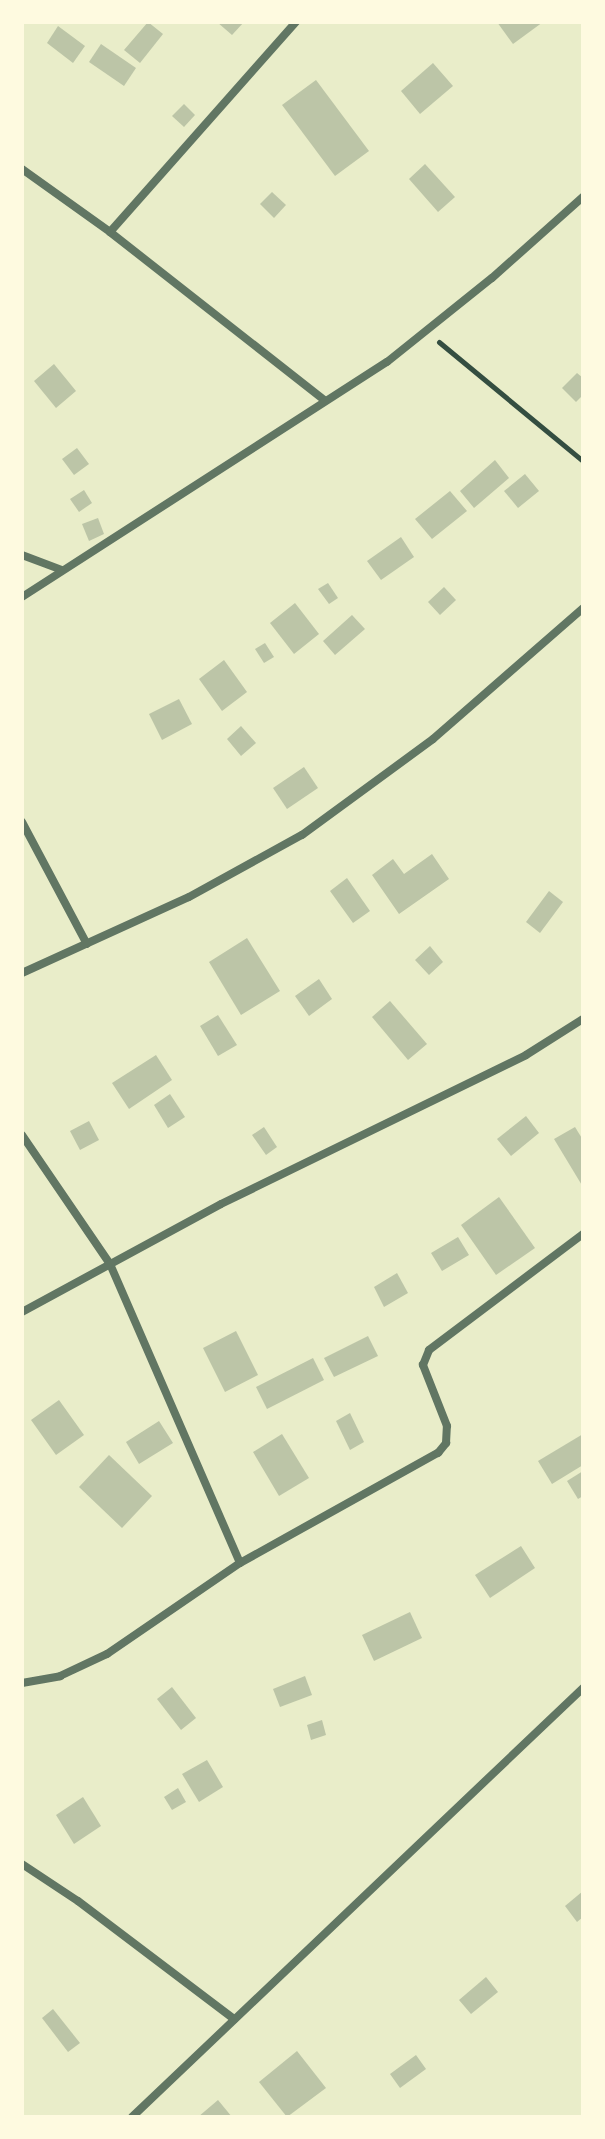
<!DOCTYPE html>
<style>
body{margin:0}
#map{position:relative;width:605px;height:2139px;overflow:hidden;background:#e9edc9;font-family:"Titillium Web",sans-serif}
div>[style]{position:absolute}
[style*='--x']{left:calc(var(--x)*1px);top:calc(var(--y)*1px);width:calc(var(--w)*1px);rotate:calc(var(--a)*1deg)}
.building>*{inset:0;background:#bcc5a7}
.path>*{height:5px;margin:-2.5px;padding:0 2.5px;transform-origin:2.5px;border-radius:2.5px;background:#344e41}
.minor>*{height:8px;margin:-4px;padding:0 4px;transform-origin:4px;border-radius:4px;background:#617663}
span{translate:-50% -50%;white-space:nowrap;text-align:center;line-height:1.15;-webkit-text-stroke:7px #fefae0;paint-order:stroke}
.frame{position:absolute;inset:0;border:24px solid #fefae0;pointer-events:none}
</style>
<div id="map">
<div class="building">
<i style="clip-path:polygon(148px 22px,163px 34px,140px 63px,124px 50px)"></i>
<i style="clip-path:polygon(217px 22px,244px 22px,232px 35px)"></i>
<i style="clip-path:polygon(497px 22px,543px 22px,513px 44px)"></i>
<i style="clip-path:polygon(58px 26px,85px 46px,73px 63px,47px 43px)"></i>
<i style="clip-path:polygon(101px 44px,136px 68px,124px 86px,89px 62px)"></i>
<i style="clip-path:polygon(433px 63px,453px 86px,420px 114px,401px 91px)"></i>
<i style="clip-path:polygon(316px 80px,369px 151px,335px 176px,282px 105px)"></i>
<i style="clip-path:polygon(184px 104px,195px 115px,184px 127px,172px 116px)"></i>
<i style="clip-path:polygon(425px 164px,455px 197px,438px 212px,409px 179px)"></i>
<i style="clip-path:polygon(272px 192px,286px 205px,274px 218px,260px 204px)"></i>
<i style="clip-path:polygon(54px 364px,76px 391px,56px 408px,34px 381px)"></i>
<i style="clip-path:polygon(577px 373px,583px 378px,583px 395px,576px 402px,562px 388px)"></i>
<i style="clip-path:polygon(77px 448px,89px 464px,74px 475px,62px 459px)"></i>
<i style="clip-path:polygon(495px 460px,509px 478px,474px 508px,460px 491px)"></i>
<i style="clip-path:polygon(525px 474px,539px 491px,518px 508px,504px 491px)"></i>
<i style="clip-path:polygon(84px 490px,92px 503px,79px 512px,70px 499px)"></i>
<i style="clip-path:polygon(450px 491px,467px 511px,432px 539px,415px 519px)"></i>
<i style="clip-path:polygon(98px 518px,104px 534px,89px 541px,82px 524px)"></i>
<i style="clip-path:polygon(401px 537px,414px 557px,381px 580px,367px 561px)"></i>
<i style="clip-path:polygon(328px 583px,338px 598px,329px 604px,318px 589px)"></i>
<i style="clip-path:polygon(444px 587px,456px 600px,440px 615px,428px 602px)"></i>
<i style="clip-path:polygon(295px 603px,319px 634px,294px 654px,270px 623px)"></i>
<i style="clip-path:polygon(352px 615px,365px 629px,335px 655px,323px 641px)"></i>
<i style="clip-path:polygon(265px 643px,274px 657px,264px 663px,255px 649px)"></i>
<i style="clip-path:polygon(224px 660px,247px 692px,222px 711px,199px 679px)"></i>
<i style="clip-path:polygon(179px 699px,192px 724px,162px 740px,149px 714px)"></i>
<i style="clip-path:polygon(241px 726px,256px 743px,241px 756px,227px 739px)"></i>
<i style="clip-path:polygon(304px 767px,318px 788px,287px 809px,273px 788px)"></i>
<i style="clip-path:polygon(432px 854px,449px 879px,399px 914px,372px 875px,393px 859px,404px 874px)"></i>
<i style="clip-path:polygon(347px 878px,370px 911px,353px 923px,330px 891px)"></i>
<i style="clip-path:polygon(549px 891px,563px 902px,540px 933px,526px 922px)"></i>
<i style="clip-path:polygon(247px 938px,280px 991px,241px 1015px,209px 962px)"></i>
<i style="clip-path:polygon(430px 946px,443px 962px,429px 975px,415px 960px)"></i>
<i style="clip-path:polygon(319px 979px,332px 999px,309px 1016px,295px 996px)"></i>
<i style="clip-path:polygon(390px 1001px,427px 1044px,408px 1060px,372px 1017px)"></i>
<i style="clip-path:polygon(218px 1015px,237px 1045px,218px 1056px,200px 1026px)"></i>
<i style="clip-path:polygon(156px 1055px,172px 1080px,129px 1109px,112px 1083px)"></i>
<i style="clip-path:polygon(170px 1094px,185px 1117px,168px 1128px,154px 1105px)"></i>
<i style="clip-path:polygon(526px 1116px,539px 1133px,511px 1156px,497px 1139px)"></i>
<i style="clip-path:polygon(89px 1121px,99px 1140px,80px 1150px,70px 1131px)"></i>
<i style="clip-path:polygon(264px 1127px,277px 1147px,266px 1155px,252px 1135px)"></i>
<i style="clip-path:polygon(575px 1127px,583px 1140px,583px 1187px,554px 1139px)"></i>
<i style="clip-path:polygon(499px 1197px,535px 1248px,496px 1275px,461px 1225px)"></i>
<i style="clip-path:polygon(458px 1237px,469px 1255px,442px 1271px,431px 1253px)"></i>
<i style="clip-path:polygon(397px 1273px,408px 1293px,384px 1307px,374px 1287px)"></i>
<i style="clip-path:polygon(236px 1331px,258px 1375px,225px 1392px,203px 1348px)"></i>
<i style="clip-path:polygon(368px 1336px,378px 1356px,334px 1377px,324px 1358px)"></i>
<i style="clip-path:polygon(313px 1358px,324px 1380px,267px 1409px,256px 1387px)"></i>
<i style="clip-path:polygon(59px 1400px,84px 1435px,56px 1455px,31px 1420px)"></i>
<i style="clip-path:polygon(350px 1413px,364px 1442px,350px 1450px,336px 1421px)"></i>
<i style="clip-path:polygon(159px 1421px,173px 1443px,139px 1464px,126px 1442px)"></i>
<i style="clip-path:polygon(282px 1434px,309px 1478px,279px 1496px,253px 1452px)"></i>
<i style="clip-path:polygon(583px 1434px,583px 1465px,552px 1484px,538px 1461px)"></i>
<i style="clip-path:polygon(109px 1455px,152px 1496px,122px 1528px,79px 1487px)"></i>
<i style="clip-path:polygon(583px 1471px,583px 1496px,578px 1499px,567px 1481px)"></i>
<i style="clip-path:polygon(521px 1546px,535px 1568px,490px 1598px,475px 1575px)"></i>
<i style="clip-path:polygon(410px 1612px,422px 1638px,374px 1661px,362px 1635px)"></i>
<i style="clip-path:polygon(305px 1676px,312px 1695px,280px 1707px,273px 1689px)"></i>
<i style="clip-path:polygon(172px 1687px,196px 1718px,181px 1730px,157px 1699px)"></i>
<i style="clip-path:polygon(322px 1720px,326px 1735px,311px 1740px,307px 1725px)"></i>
<i style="clip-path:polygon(207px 1760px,223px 1787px,199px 1802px,182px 1774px)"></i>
<i style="clip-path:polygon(178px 1788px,186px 1802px,172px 1810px,164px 1797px)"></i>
<i style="clip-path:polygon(83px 1797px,101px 1826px,74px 1844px,56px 1815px)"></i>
<i style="clip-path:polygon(583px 1891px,583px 1917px,577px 1922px,565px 1906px)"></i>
<i style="clip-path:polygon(486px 1977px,498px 1992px,471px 2014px,459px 2000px)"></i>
<i style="clip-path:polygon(53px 2009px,80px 2043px,68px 2052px,42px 2018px)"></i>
<i style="clip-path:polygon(297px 2051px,326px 2088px,287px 2117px,259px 2082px)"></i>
<i style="clip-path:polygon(416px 2055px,426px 2069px,400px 2088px,390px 2074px)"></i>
<i style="clip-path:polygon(218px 2100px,232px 2117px,198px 2117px)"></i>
</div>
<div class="path">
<i style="--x:439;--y:342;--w:187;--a:39.6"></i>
</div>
<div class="minor">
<i style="--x:22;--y:169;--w:108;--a:35.6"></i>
<i style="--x:110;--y:232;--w:272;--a:38.1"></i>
<i style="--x:110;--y:232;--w:281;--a:-48.5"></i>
<i style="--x:22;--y:555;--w:43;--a:20.6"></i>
<i style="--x:22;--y:597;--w:434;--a:-32.8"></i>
<i style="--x:387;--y:362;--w:134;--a:-38.7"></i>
<i style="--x:492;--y:278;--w:122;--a:-41.7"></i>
<i style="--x:22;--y:822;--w:138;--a:62"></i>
<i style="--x:22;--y:973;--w:183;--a:-24.5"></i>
<i style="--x:189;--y:897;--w:129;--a:-28.8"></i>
<i style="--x:302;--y:835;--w:162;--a:-36.2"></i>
<i style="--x:433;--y:739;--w:199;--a:-41.1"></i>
<i style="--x:22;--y:1135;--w:156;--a:55.7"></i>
<i style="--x:110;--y:1264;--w:326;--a:66.5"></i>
<i style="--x:22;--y:1312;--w:226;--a:-28.5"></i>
<i style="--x:221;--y:1204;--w:339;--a:-26"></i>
<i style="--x:526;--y:1055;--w:67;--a:-32.3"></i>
<i style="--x:22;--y:1683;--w:39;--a:-10"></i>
<i style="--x:60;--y:1676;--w:52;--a:-25.1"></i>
<i style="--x:107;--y:1654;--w:161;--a:-34.4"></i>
<i style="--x:240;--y:1563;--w:227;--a:-29.1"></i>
<i style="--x:438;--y:1453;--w:13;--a:-51"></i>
<i style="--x:446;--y:1443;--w:17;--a:-87"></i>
<i style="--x:447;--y:1426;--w:66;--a:-111.5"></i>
<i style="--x:423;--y:1365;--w:16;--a:-68"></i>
<i style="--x:429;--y:1350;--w:193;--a:-37"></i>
<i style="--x:22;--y:1864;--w:67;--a:33.5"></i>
<i style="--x:78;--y:1901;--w:196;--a:37.1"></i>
<i style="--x:132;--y:2117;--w:622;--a:-43.57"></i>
</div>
<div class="frame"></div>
</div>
